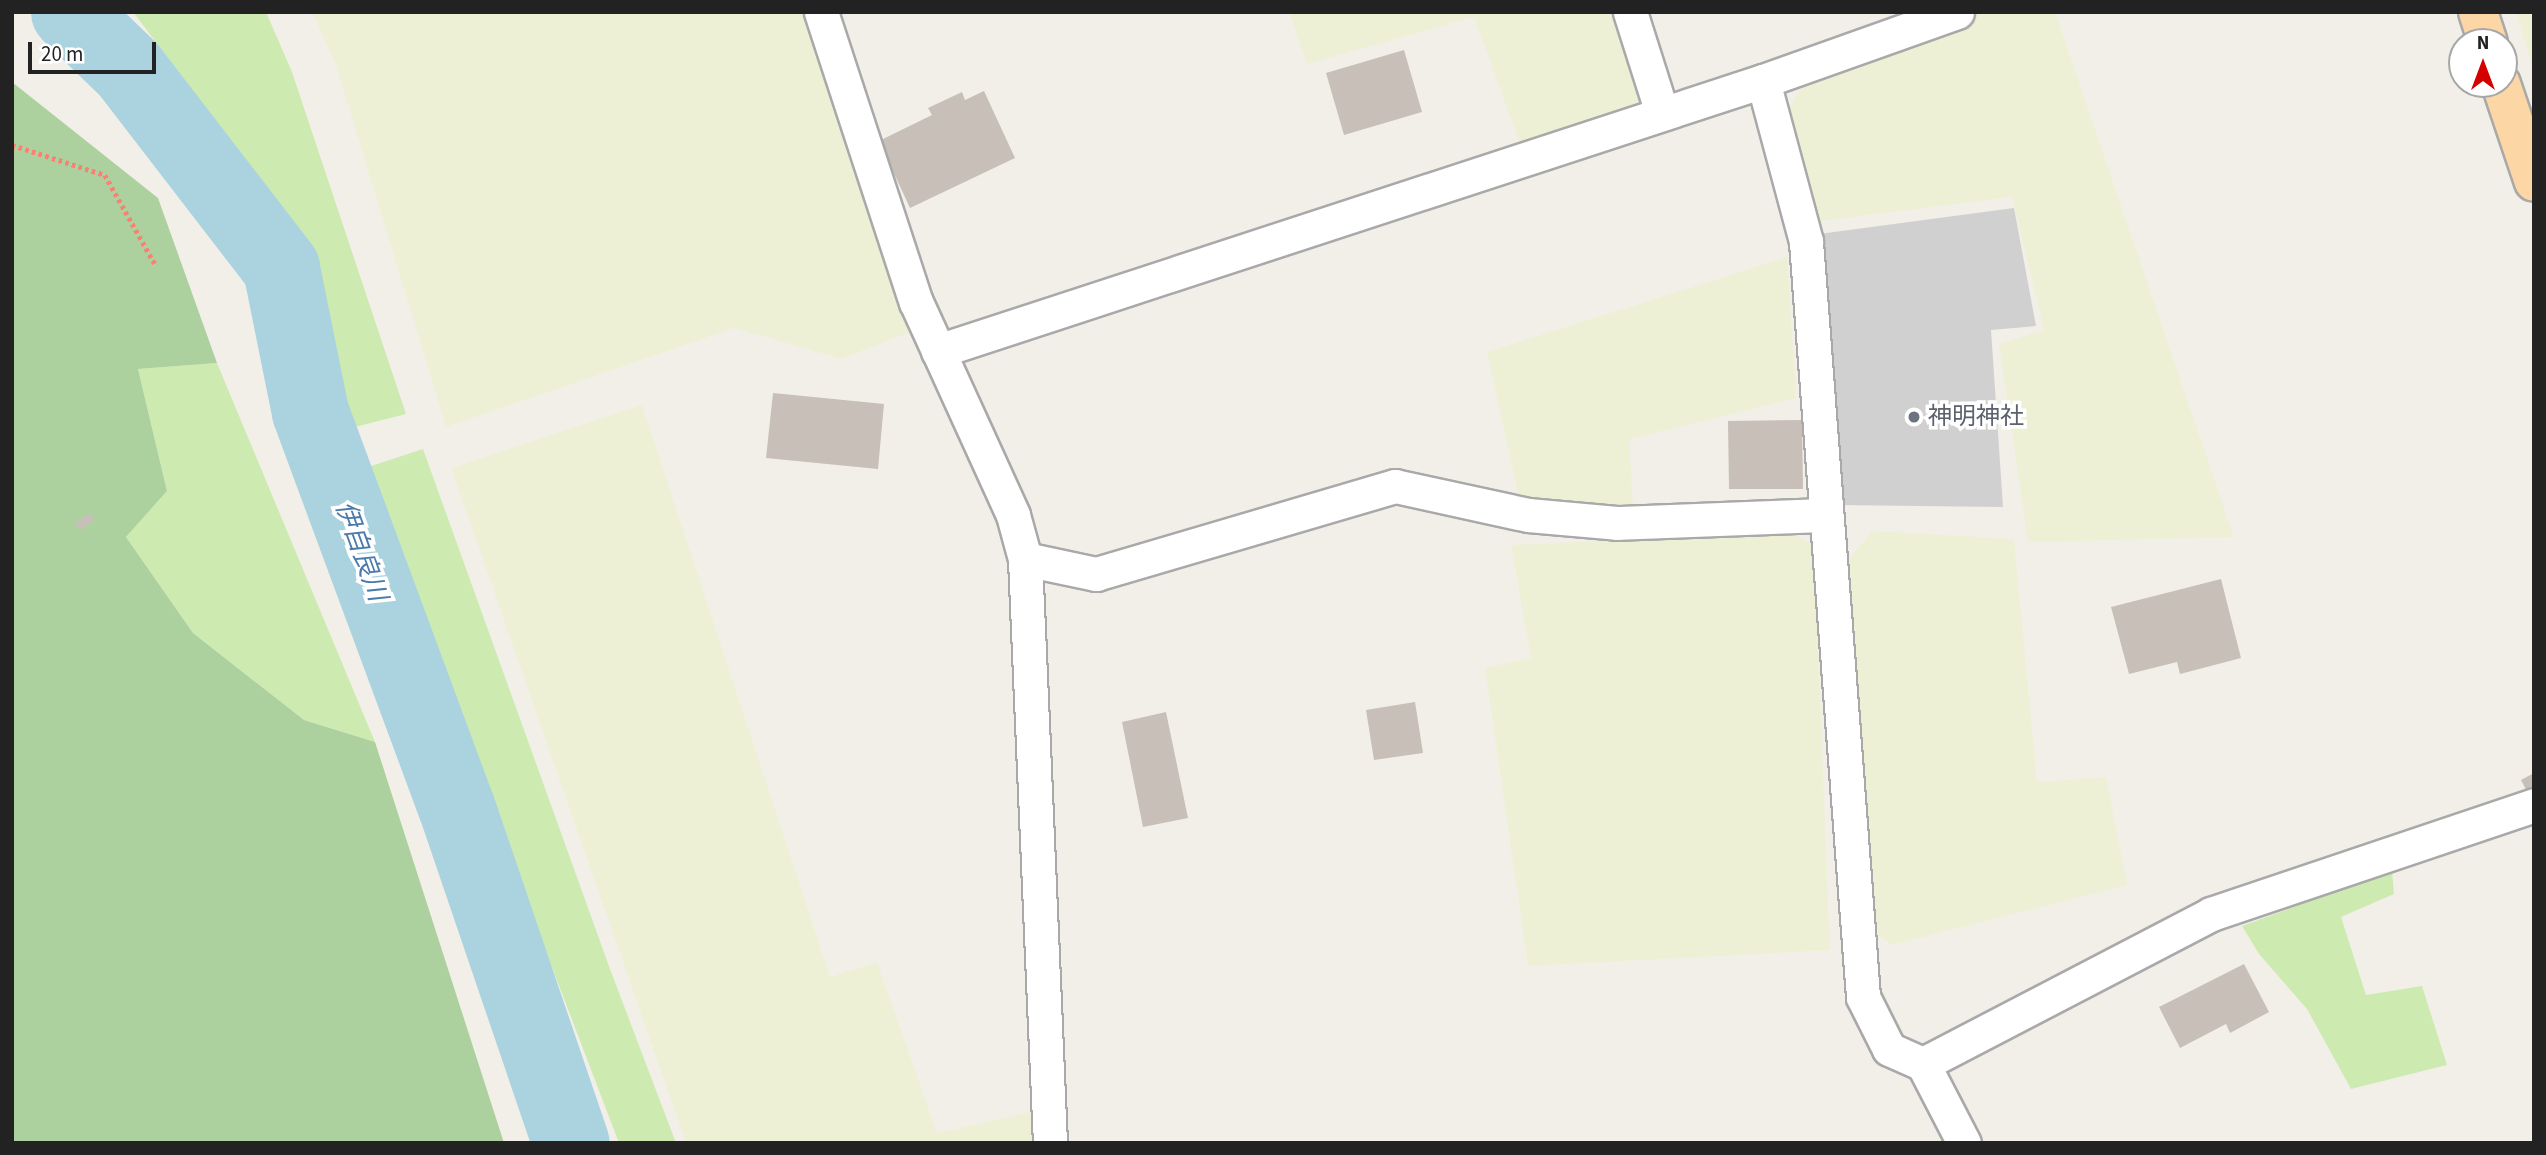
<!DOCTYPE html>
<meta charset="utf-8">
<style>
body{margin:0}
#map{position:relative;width:2546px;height:1155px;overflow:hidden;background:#f2efe9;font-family:"Source Sans 3","Noto Sans JP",sans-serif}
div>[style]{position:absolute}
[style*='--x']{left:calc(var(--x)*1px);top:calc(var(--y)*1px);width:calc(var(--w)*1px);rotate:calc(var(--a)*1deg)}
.religious>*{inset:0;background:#d0d0d0}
.farmland>*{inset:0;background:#eef0d5}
.grass>*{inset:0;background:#cdebb0}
.forest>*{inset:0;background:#add19e}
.river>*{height:77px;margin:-38.5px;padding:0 38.5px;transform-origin:38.5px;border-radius:38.5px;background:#aad3df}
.building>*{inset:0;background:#c7bfb8}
.path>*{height:4.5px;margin-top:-2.25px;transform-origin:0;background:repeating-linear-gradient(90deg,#fa8072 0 3.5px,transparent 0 7px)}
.roads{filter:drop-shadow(2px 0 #a9a9a9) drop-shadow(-2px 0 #a9a9a9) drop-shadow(0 2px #a9a9a9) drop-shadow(0 -2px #a9a9a9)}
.minor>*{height:33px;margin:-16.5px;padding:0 16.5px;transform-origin:16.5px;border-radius:16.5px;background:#fff}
.primary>*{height:38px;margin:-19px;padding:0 19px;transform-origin:19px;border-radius:19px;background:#fcd6a4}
.dots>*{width:19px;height:19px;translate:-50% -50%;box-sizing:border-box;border:4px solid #fff;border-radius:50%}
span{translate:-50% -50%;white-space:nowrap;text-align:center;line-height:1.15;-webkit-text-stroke:7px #fff;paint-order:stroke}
.worship-label{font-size:24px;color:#5b616d}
.left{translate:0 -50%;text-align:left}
.water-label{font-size:26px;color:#4a7aab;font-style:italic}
.frame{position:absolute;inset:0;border:14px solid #222;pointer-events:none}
.north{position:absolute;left:2448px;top:28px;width:70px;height:70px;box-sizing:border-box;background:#fff;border:2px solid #a7a7a7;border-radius:50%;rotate:0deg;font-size:19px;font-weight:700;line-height:28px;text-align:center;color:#222}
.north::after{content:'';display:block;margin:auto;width:24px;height:32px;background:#d40000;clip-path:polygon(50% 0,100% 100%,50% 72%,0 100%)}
.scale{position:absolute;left:28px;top:42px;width:128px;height:32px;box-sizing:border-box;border:4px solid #222;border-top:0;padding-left:9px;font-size:21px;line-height:24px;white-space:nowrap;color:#222;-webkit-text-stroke:5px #fff;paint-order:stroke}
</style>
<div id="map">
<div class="religious">
<i style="clip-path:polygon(2014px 208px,2036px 326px,1991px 330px,2003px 507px,1837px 505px,1819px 234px)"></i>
</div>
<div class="farmland">
<i style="clip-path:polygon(312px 12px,803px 12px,912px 331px,841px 359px,734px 328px,446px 427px,336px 65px)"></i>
<i style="clip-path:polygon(1289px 12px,1614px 12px,1642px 101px,1520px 144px,1474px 17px,1307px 64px)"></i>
<i style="clip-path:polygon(1982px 12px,2055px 12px,2234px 537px,2028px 542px,1999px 344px,2044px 330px,2012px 197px,1814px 222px,1782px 119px,1815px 67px)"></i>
<i style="clip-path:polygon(2516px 12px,2534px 12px,2534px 72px)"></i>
<i style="clip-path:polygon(1787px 257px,1796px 398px,1629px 439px,1633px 506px,1521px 507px,1487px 352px)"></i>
<i style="clip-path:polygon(642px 405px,830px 977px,877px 962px,937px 1133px,1040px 1110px,1040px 1143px,686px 1143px,451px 468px)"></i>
<i style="clip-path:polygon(1872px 531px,2014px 539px,2037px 782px,2106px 777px,2127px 885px,1892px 945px,1864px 924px,1848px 561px)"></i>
<i style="clip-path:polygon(1793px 532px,1814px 546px,1830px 950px,1528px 966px,1485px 668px,1531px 658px,1511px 545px)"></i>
</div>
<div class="grass">
<i style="clip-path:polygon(133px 12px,266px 12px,292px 72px,406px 414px,355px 427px,269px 191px)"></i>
<i style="clip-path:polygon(217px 363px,375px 742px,304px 720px,193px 633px,126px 537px,167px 491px,138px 369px)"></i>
<i style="clip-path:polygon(423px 449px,610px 969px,676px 1143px,619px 1143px,362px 469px)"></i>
<i style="clip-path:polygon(2392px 871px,2394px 894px,2341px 917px,2366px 995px,2422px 986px,2447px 1065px,2351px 1089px,2307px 1009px,2259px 954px,2242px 926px)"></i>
</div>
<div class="forest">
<i style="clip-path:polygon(12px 82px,158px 198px,217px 363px,138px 369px,167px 491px,126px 537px,193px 633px,304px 720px,375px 742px,504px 1143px,12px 1143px)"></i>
</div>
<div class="river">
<i style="--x:69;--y:12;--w:82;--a:44"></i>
<i style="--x:128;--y:69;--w:251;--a:52.4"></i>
<i style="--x:281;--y:268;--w:147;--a:78.6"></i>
<i style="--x:310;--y:412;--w:420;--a:69.7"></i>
<i style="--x:456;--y:806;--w:356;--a:71.2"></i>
</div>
<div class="building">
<i style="clip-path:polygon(1404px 50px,1422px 112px,1344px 135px,1326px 73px)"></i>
<i style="clip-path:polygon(984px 91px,1015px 158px,910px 208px,879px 141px,932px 115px,928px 108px,962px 92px,965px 100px)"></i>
<i style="clip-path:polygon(773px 393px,884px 404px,878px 469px,766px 458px)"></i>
<i style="clip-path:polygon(1802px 420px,1803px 489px,1729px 489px,1728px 421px)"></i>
<i style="clip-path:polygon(90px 513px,94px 520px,80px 530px,75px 523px)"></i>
<i style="clip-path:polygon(2221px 579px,2241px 658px,2180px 674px,2177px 662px,2129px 674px,2111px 607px)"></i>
<i style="clip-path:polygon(1415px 702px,1423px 753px,1374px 760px,1366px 710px)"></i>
<i style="clip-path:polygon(1166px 712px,1188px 818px,1143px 827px,1122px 722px)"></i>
<i style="clip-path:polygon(2534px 773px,2534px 805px,2521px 780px)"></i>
<i style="clip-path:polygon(2244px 964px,2269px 1012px,2230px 1033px,2226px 1024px,2180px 1048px,2159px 1007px)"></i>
</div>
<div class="path">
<i style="--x:12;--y:145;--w:98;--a:17.9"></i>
<i style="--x:105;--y:175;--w:104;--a:60.7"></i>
</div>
<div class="roads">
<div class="minor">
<i style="--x:821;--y:12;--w:305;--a:71.9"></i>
<i style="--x:916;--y:302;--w:234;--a:65.5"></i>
<i style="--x:1013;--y:515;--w:46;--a:74.7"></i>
<i style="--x:1025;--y:559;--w:585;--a:87.55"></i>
<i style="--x:1630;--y:12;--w:106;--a:72.4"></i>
<i style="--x:1763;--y:81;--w:167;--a:75"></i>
<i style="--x:1806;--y:242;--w:757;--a:85.68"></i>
<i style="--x:1863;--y:997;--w:58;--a:63.4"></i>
<i style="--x:1889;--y:1049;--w:37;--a:24"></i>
<i style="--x:1923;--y:1064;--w:89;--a:62.6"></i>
<i style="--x:938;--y:351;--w:868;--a:-18.12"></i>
<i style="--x:1763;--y:81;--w:206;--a:-19.6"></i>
<i style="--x:1025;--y:559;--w:73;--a:11.9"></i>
<i style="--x:1096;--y:574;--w:312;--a:-16.4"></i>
<i style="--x:1395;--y:486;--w:136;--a:12.3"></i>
<i style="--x:1528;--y:515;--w:89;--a:5.1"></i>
<i style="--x:1617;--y:523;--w:209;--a:-2.2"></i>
<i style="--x:1923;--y:1064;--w:325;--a:-27.5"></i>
<i style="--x:2211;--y:914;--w:341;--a:-18.6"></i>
</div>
<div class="primary">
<i style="--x:2478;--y:12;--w:32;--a:72"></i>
<i style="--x:2501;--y:84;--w:103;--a:71.4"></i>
</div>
</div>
<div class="dots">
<i style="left:1914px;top:417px;background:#6b7280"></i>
</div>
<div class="worship-label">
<span class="left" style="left:1928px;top:417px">神明神社</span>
</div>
<div class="water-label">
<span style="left:361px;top:551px;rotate:70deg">伊自良川</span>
</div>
<div class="frame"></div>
<div class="north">N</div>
<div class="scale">20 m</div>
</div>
